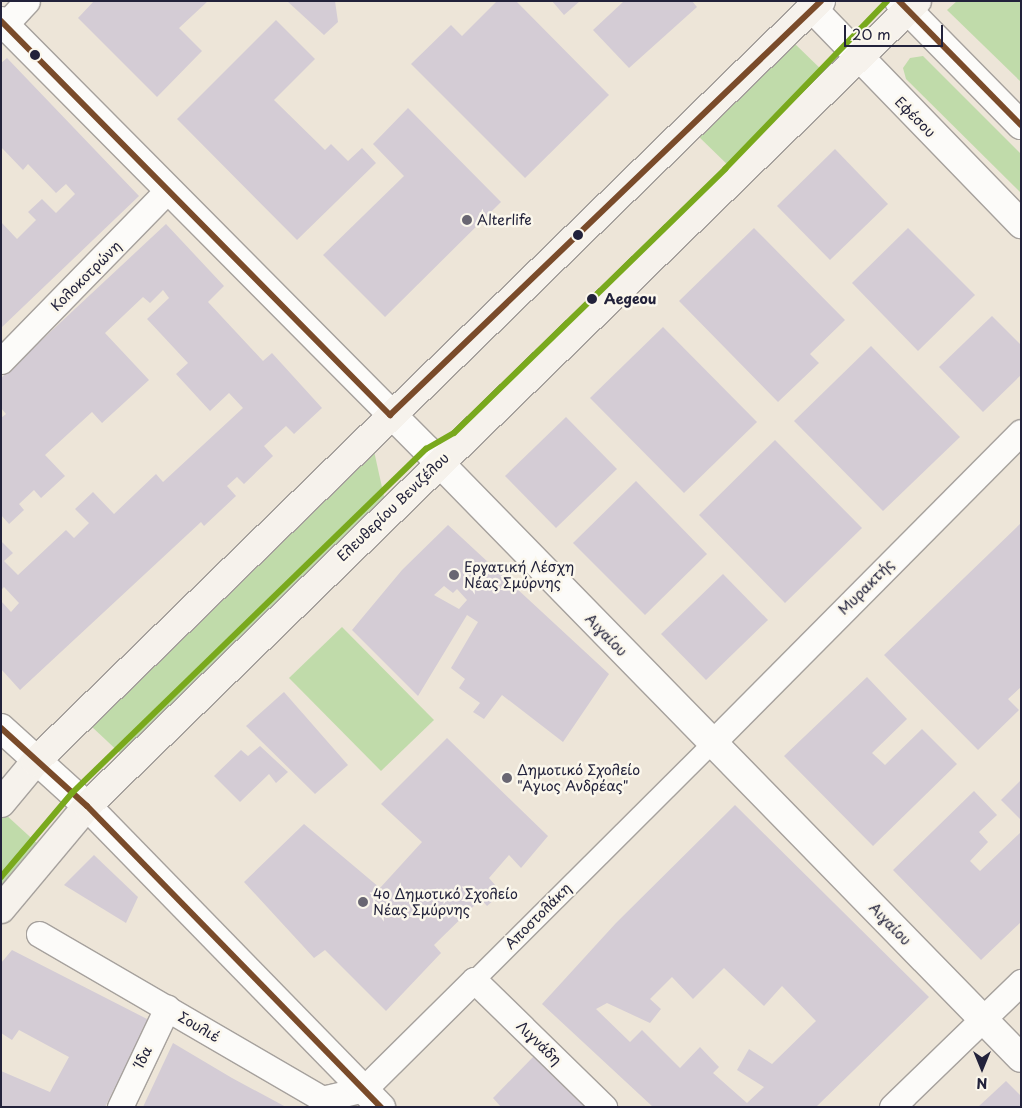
<!DOCTYPE html>
<meta charset="utf-8">
<style>
body{margin:0}
#map{position:relative;width:1022px;height:1108px;overflow:hidden;background:#ede5d8;font-family:"Playpen Sans",sans-serif}
div>[style]{position:absolute}
[style*='--x']{left:calc(var(--x)*1px);top:calc(var(--y)*1px);width:calc(var(--w)*1px);rotate:calc(var(--a)*1deg)}
.green>*{inset:0;background:#c0dbaa}
.building>*{inset:0;background:#d4ccd5}
.roads{filter:drop-shadow(1px 0 #a6a19d) drop-shadow(-1px 0 #a6a19d) drop-shadow(0 1px #a6a19d) drop-shadow(0 -1px #a6a19d)}
.pedestrian>*{height:19px;margin:-9.5px;padding:0 9.5px;transform-origin:9.5px;border-radius:9.5px;background:#fcfbf9}
.minor>*{height:25px;margin:-12.5px;padding:0 12.5px;transform-origin:12.5px;border-radius:12.5px;background:#fcfbf9}
.tertiary>*{height:28px;margin:-14px;padding:0 14px;transform-origin:14px;border-radius:14px;background:#fcfbf9}
.secondary>*{height:28px;margin:-14px;padding:0 14px;transform-origin:14px;border-radius:14px;background:#f6f2ec}
.bus-1>*{height:6px;margin:-3px;padding:0 3px;transform-origin:3px;border-radius:3px;background:#7a4b2a}
.tram-1>*{height:6px;margin:-3px;padding:0 3px;transform-origin:3px;border-radius:3px;background:#79a91d}
.dots>*{width:14px;height:14px;translate:-50% -50%;box-sizing:border-box;border:2px solid #fbf7ec;border-radius:50%}
span{translate:-50% -50%;white-space:nowrap;text-align:center;line-height:1.15;-webkit-text-stroke:5px #fbf7ec;paint-order:stroke}
.street-label{font-size:14px;color:#22223b}
.poi-label{font-size:14px;color:#22223b}
.left{translate:0 -50%;text-align:left}
.stop-label{font-size:14px;color:#22223b;font-weight:700}
.frame{position:absolute;inset:0;border:2px solid #22223b;pointer-events:none}
.north{position:absolute;left:957px;top:1043px;width:50px;height:50px;-webkit-text-stroke:4px #fbf7ec;paint-order:stroke;rotate:180deg;font-size:14px;font-weight:700;line-height:20px;text-align:center;color:#22223b}
.north::after{content:'';display:block;margin:auto;width:18px;height:22px;background:#22223b;clip-path:polygon(50% 0,100% 100%,50% 72%,0 100%)}
.scale{position:absolute;left:844px;top:25px;width:99px;height:22px;box-sizing:border-box;border:2px solid #22223b;border-top:0;padding-left:6px;font-size:15px;line-height:18px;white-space:nowrap;color:#22223b;-webkit-text-stroke:4px #fbf7ec;paint-order:stroke}
</style>
<div id="map">
<div class="green">
<i style="clip-path:polygon(957px 1px,1021px 1px,1021px 82px,947px 10px)"></i>
<i style="clip-path:polygon(793px 42px,828px 76px,733px 170px,696px 134px)"></i>
<i style="clip-path:polygon(923px 56px,1021px 154px,1021px 193px,906px 79px,903px 68px,910px 58px)"></i>
<i style="clip-path:polygon(374px 451px,385px 501px,123px 756px,91px 726px)"></i>
<i style="clip-path:polygon(342px 627px,434px 720px,381px 771px,289px 678px)"></i>
<i style="clip-path:polygon(5px 814px,40px 846px,1px 893px,1px 819px)"></i>
</div>
<div class="building">
<i style="clip-path:polygon(94px 1px,208px 1px,179px 28px,202px 51px,157px 97px,78px 18px)"></i>
<i style="clip-path:polygon(287px 1px,335px 1px,338px 22px,324px 35px)"></i>
<i style="clip-path:polygon(497px 1px,516px 1px,609px 95px,525px 178px,411px 64px,451px 25px,462px 36px)"></i>
<i style="clip-path:polygon(552px 1px,580px 1px,564px 15px)"></i>
<i style="clip-path:polygon(624px 1px,692px 1px,697px 7px,629px 68px,593px 30px)"></i>
<i style="clip-path:polygon(276px 20px,315px 59px,274px 100px,325px 150px,331px 144px,348px 161px,362px 148px,376px 163px,297px 240px,177px 119px)"></i>
<i style="clip-path:polygon(7px 58px,139px 196px,1px 328px,1px 222px,17px 239px,36px 220px,28px 212px,42px 199px,56px 213px,75px 194px,66px 184px,56px 193px,28px 164px,23px 170px,1px 147px,1px 63px)"></i>
<i style="clip-path:polygon(408px 108px,501px 202px,385px 317px,323px 255px,404px 176px,373px 144px)"></i>
<i style="clip-path:polygon(835px 149px,888px 204px,830px 260px,777px 206px)"></i>
<i style="clip-path:polygon(166px 224px,224px 286px,208px 302px,263px 361px,272px 353px,322px 408px,294px 434px,286px 426px,264px 446px,273px 456px,244px 484px,237px 477px,227px 486px,236px 496px,204px 526px,201px 522px,20px 690px,1px 669px,1px 601px,11px 612px,19px 603px,4px 587px,1px 590px,1px 541px,13px 553px,4px 561px,18px 575px,66px 530px,74px 538px,89px 523px,75px 509px,93px 492px,114px 514px,156px 474px,163px 482px,243px 408px,229px 393px,210px 411px,176px 374px,188px 363px,147px 319px,169px 298px,163px 290px,150px 303px,143px 297px,105px 333px,149px 380px,102px 423px,92px 412px,45px 455px,65px 476px,41px 498px,34px 490px,19px 504px,24px 510px,9px 524px,1px 515px,1px 418px,6px 414px,1px 408px,1px 378px)"></i>
<i style="clip-path:polygon(754px 228px,845px 320px,810px 354px,819px 363px,778px 402px,679px 301px)"></i>
<i style="clip-path:polygon(908px 228px,975px 295px,918px 351px,852px 283px)"></i>
<i style="clip-path:polygon(992px 316px,1021px 345px,1021px 375px,983px 412px,939px 367px)"></i>
<i style="clip-path:polygon(663px 327px,757px 422px,684px 493px,590px 398px)"></i>
<i style="clip-path:polygon(871px 346px,960px 437px,883px 511px,794px 421px)"></i>
<i style="clip-path:polygon(566px 417px,617px 469px,556px 528px,505px 476px)"></i>
<i style="clip-path:polygon(775px 440px,862px 528px,785px 603px,699px 515px)"></i>
<i style="clip-path:polygon(636px 481px,707px 554px,645px 615px,573px 543px)"></i>
<i style="clip-path:polygon(1021px 523px,1021px 687px,1008px 699px,1019px 710px,978px 750px,884px 655px)"></i>
<i style="clip-path:polygon(evenodd,448px 525px,609px 674px,563px 742px,502px 695px,484px 719px,473px 712px,480px 703px,459px 688px,465px 679px,451px 668px,478px 622px,467px 615px,418px 696px,352px 630px,402px 570px,448px 525px,444px 586px,453px 593px,457px 589px,467px 600px,459px 609px,434px 595px,444px 586px)"></i>
<i style="clip-path:polygon(723px 574px,768px 620px,706px 680px,661px 634px)"></i>
<i style="clip-path:polygon(867px 677px,907px 719px,872px 753px,885px 765px,922px 729px,957px 764px,873px 846px,784px 756px)"></i>
<i style="clip-path:polygon(284px 692px,348px 765px,315px 794px,246px 726px)"></i>
<i style="clip-path:polygon(447px 738px,548px 836px,521px 868px,509px 855px,489px 878px,502px 893px,487px 906px,481px 899px,434px 945px,441px 953px,386px 1011px,325px 950px,314px 958px,244px 882px,304px 824px,380px 888px,422px 842px,381px 804px)"></i>
<i style="clip-path:polygon(260px 746px,288px 772px,276px 783px,269px 774px,240px 802px,214px 776px,241px 750px,248px 756px)"></i>
<i style="clip-path:polygon(1021px 780px,1021px 820px,1001px 800px)"></i>
<i style="clip-path:polygon(974px 791px,997px 815px,979px 832px,988px 842px,970px 861px,980px 871px,1021px 832px,1021px 922px,981px 960px,893px 870px)"></i>
<i style="clip-path:polygon(evenodd,735px 805px,929px 997px,816px 1107px,653px 1107px,542px 1004px,616px 923px,735px 805px,724px 968px,764px 1006px,782px 986px,816px 1021px,772px 1064px,749px 1049px,737px 1070px,764px 1087px,747px 1103px,713px 1073px,719px 1067px,700px 1047px,680px 1068px,642px 1030px,630px 1042px,596px 1009px,607px 1003px,650px 1023px,661px 1009px,650px 999px,672px 977px,693px 999px,724px 968px)"></i>
<i style="clip-path:polygon(94px 855px,138px 897px,126px 923px,64px 885px)"></i>
<i style="clip-path:polygon(12px 950px,149px 1020px,105px 1107px,1px 1107px,1px 1071px,50px 1092px,69px 1057px,19px 1030px,12px 1040px,1px 1033px,1px 963px)"></i>
<i style="clip-path:polygon(173px 1043px,232px 1078px,286px 1107px,143px 1107px)"></i>
<i style="clip-path:polygon(534px 1056px,567px 1088px,586px 1107px,501px 1107px,493px 1098px)"></i>
<i style="clip-path:polygon(1006px 1081px,1021px 1096px,1021px 1107px,978px 1107px)"></i>
</div>
<div class="roads">
<div class="pedestrian">
<i style="--x:474;--y:980;--w:336;--a:-44.9"></i>
</div>
<div class="minor">
<i style="--x:1;--y:29;--w:38;--a:-47"></i>
<i style="--x:1;--y:361;--w:239;--a:-45.7"></i>
<i style="--x:712;--y:743;--w:438;--a:-45.2"></i>
<i style="--x:39;--y:934;--w:328;--a:30.2"></i>
<i style="--x:322;--y:1099;--w:43;--a:-13.4"></i>
<i style="--x:364;--y:1089;--w:155;--a:-44.7"></i>
<i style="--x:474;--y:980;--w:182;--a:44.3"></i>
<i style="--x:120;--y:1107;--w:110;--a:-64.6"></i>
<i style="--x:892;--y:1107;--w:180;--a:-44.1"></i>
</div>
<div class="tertiary">
<i style="--x:821;--y:1;--w:11;--a:142"></i>
<i style="--x:812;--y:8;--w:301;--a:45.9"></i>
<i style="--x:899;--y:1;--w:174;--a:45.5"></i>
<i style="--x:1;--y:21;--w:603;--a:45.2"></i>
<i style="--x:426;--y:449;--w:851;--a:45.67"></i>
<i style="--x:1;--y:728;--w:116;--a:42.2"></i>
<i style="--x:87;--y:806;--w:421;--a:45.7"></i>
</div>
<div class="secondary">
<i style="--x:1;--y:803;--w:53;--a:-50.3"></i>
<i style="--x:35;--y:762;--w:1093;--a:-44.15"></i>
<i style="--x:1;--y:909;--w:134;--a:-50.1"></i>
<i style="--x:87;--y:806;--w:1156;--a:-44.12"></i>
</div>
</div>
<div class="bus-1">
<i style="--x:899;--y:1;--w:174;--a:45.5"></i>
<i style="--x:1;--y:21;--w:554;--a:45.37"></i>
<i style="--x:390;--y:415;--w:598;--a:-43.85"></i>
<i style="--x:1;--y:728;--w:116;--a:42.2"></i>
<i style="--x:87;--y:806;--w:421;--a:45.7"></i>
</div>
<div class="tram-1">
<i style="--x:1;--y:877;--w:110;--a:-49.8"></i>
<i style="--x:72;--y:793;--w:494;--a:-44.2"></i>
<i style="--x:426;--y:449;--w:32;--a:-30"></i>
<i style="--x:454;--y:433;--w:194;--a:-44.2"></i>
<i style="--x:593;--y:298;--w:185;--a:-44.3"></i>
<i style="--x:725;--y:169;--w:233;--a:-46"></i>
</div>
<div class="dots">
<i style="left:35px;top:55px;background:#22223b"></i>
<i style="left:467px;top:220px;background:#696672"></i>
<i style="left:578px;top:235px;background:#22223b"></i>
<i style="left:592px;top:299px;background:#22223b"></i>
<i style="left:454px;top:575px;background:#696672"></i>
<i style="left:507px;top:778px;background:#696672"></i>
<i style="left:363px;top:902px;background:#696672"></i>
</div>
<div class="street-label">
<span style="left:915px;top:117px;rotate:45deg">Εφέσου</span>
<span style="left:86px;top:276px;rotate:-45deg">Κολοκοτρώνη</span>
<span style="left:393px;top:507px;rotate:-44deg">Ελευθερίου Βενιζέλου</span>
<span style="left:866px;top:587px;rotate:-45deg">Μυρακτής</span>
<span style="left:606px;top:635px;rotate:46deg">Αιγαίου</span>
<span style="left:538px;top:916px;rotate:-45deg">Αποστολάκη</span>
<span style="left:890px;top:924px;rotate:46deg">Αιγαίου</span>
<span style="left:199px;top:1027px;rotate:30deg">Σουλιέ</span>
<span style="left:539px;top:1043px;rotate:44deg">Λιγνάδη</span>
<span style="left:143px;top:1057px;rotate:-64deg">Ίδα</span>
</div>
<div class="poi-label">
<span class="left" style="left:477px;top:220px">Alterlife</span>
<span class="left" style="left:464px;top:575px">Εργατική Λέσχη<br>Νέας Σμύρνης</span>
<span class="left" style="left:517px;top:778px">Δημοτικό Σχολείο<br>"Αγιος Ανδρέας"</span>
<span class="left" style="left:373px;top:902px">4o Δημοτικό Σχολείο<br>Νέας Σμύρνης</span>
</div>
<div class="stop-label">
<span class="left" style="left:604px;top:299px">Aegeou</span>
</div>
<div class="frame"></div>
<div class="north">N</div>
<div class="scale">20 m</div>
</div>
